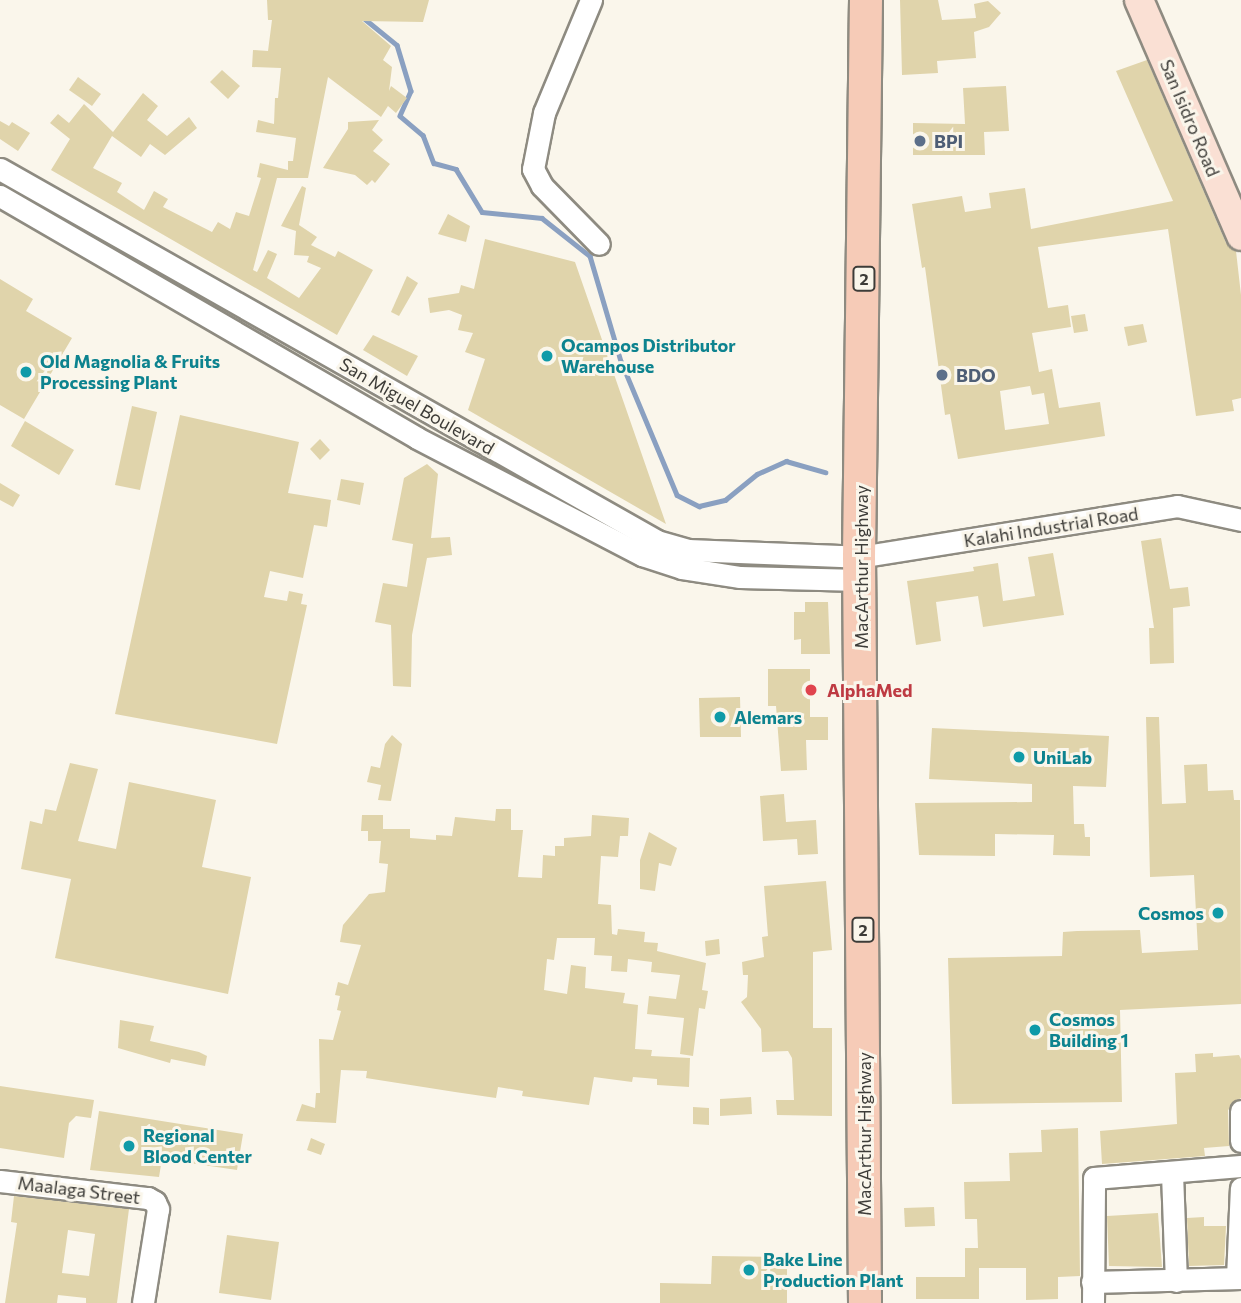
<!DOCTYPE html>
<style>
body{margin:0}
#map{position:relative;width:1241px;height:1303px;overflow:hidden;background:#faf6eb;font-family:Commissioner,sans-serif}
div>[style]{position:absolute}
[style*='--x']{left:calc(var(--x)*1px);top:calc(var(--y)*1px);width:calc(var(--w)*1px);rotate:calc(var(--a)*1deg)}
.stream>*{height:4.5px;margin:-2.25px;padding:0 2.25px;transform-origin:2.25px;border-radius:2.25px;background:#8aa0c1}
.building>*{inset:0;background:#e0d4ab}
.roads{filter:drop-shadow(2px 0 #8e8b81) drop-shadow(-2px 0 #8e8b81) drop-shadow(0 2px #8e8b81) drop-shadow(0 -2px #8e8b81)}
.minor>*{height:21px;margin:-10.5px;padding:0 10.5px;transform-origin:10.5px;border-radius:10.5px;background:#fff}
.major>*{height:28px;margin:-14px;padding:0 14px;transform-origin:14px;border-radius:14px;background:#fae0d4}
.highway>*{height:32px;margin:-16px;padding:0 16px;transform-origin:16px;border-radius:16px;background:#f6cbb7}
.dots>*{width:19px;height:19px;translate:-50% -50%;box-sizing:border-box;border:4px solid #faf6eb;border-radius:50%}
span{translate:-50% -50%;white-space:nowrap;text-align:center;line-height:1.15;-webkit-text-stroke:6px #faf6eb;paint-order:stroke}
.shield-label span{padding:2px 5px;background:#faf6eb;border:2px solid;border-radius:5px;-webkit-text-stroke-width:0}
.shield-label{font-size:16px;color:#3d3c38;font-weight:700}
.street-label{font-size:18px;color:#3d3c38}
.service-label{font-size:18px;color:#4e5e75;font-weight:700}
.left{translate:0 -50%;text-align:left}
.culture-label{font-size:18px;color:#0d838f;font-weight:700}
.right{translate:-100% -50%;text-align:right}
.health-label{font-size:18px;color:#be3a42;font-weight:700}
</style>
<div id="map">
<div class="stream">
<i style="--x:365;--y:19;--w:41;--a:39.1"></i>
<i style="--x:397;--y:45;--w:48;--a:73.1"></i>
<i style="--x:411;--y:91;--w:27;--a:114"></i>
<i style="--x:400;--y:116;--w:30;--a:40"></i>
<i style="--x:423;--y:135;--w:30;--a:69"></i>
<i style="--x:434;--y:163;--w:23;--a:15"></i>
<i style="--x:456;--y:169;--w:50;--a:58.8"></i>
<i style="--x:482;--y:212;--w:60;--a:5.7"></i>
<i style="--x:542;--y:218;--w:61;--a:38.4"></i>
<i style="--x:590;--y:256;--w:109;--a:73.6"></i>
<i style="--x:621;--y:361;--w:145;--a:67.3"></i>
<i style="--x:677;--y:495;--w:25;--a:27"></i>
<i style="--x:699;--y:506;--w:27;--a:-13"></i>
<i style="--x:725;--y:500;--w:41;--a:-39.1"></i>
<i style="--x:757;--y:474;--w:32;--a:-24"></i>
<i style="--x:786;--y:461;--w:41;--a:15.8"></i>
</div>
<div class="building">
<i style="clip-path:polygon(267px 0,429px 0,423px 22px,362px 21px,391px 46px,383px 60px,392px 67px,389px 91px,391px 86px,407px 98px,396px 113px,388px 106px,381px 117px,328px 77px,308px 178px,277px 178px,253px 270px,257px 272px,268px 250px,277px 254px,267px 278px,299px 298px,321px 268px,307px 262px,309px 256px,294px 255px,296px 231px,281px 226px,302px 186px,306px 188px,299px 225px,317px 237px,311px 245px,335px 257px,338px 251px,373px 270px,337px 335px,51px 170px,70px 139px,50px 123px,58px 114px,69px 123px,84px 104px,113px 132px,143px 93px,158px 106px,147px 120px,167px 136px,189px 117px,197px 128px,165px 155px,150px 144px,141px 157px,112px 136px,93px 168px,122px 183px,117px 192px,144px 210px,154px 191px,168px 199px,163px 207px,212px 232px,218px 222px,230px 229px,236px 212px,249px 216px,261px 178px,257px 177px,260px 163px,288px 170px,288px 161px,293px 161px,296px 138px,256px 132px,258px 120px,274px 124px,275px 98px,278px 98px,281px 68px,252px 67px,253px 50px,268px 51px,272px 20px,268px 20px)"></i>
<i style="clip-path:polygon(900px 0,938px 0,942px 20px,976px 18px,974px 4px,988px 1px,1001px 13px,989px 27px,974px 32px,976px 58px,937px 61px,938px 73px,902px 75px)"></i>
<i style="clip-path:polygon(evenodd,1147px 60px,1226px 243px,1236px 251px,1241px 295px,1241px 398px,1232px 400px,1234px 411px,1196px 416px,1168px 229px,1038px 247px,1048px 308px,1068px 305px,1071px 327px,1032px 333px,1039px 372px,1052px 369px,1059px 408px,1100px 402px,1105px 436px,958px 459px,950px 414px,945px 415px,925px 267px,922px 268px,912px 204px,962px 196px,965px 212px,991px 208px,989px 193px,1025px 188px,1031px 229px,1173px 201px,1116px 71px,1147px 60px,1030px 386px,1032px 395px,1044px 393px,1049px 424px,1005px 430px,1000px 391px,1030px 386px)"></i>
<i style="clip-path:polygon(222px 70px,240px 86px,228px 99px,210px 82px)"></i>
<i style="clip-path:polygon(78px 77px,101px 94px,92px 106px,69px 90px)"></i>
<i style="clip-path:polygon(1006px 86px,1009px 131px,984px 132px,985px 155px,913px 155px,913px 123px,965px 124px,963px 88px)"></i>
<i style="clip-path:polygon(379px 120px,372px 130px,383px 140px,373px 151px,390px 164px,375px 183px,372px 180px,367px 185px,355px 175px,323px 168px,348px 129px,348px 122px)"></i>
<i style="clip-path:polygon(0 121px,9px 126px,12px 122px,30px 133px,18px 151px,0 139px)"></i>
<i style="clip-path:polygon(448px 214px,470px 226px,466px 242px,438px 234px)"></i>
<i style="clip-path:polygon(485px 239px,575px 262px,666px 524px,468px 410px,485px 359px,465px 352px,473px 333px,458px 330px,462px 315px,449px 310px,430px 313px,428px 298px,459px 293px,461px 285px,474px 289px)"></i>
<i style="clip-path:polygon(407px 276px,418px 283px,399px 316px,391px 312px)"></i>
<i style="clip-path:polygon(0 279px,33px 299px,26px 311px,72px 338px,24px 419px,0 405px)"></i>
<i style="clip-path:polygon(1085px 314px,1088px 331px,1074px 333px,1071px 316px)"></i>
<i style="clip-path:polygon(1143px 324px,1147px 342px,1128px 346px,1124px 327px)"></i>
<i style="clip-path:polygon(373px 335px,418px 356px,407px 376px,363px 350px)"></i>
<i style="clip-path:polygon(132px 406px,157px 412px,140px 490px,115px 485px)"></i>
<i style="clip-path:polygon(180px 415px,299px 442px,288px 493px,331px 500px,327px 527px,314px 525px,303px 578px,270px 571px,264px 597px,287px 601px,289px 591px,303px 594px,301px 604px,307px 605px,277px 744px,115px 714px)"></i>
<i style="clip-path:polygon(25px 421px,74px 450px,59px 475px,11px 446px)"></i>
<i style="clip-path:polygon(320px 439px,330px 450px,320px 460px,310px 449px)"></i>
<i style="clip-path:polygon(427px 464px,438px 474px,431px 538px,450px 537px,452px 555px,427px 558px,412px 635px,411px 687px,393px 686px,391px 625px,375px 622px,383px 583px,407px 587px,413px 544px,392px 540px,404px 478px)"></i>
<i style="clip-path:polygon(341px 479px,364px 483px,360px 505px,337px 500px)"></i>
<i style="clip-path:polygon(0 483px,20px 495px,13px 507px,0 500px)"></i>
<i style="clip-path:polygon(1161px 538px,1170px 589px,1188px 587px,1190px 606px,1173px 608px,1174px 663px,1150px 664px,1149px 628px,1154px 628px,1141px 541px)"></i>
<i style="clip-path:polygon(1053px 553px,1064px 615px,983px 627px,978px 596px,936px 602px,941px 641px,916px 645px,907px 581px,974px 571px,973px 567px,998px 563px,1003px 601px,1035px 596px,1028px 557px)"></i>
<i style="clip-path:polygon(805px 602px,828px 602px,830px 654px,801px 654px,801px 639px,794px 640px,794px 612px,805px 612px)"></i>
<i style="clip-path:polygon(768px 669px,810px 669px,810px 717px,828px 717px,828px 740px,806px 740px,807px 770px,781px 771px,776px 706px,768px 706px)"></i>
<i style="clip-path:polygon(740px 697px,741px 737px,700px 737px,699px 698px)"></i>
<i style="clip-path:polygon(1146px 717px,1159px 717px,1162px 804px,1186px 803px,1184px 765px,1207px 764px,1208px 791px,1233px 790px,1234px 800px,1240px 800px,1241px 1004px,1120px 1010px,1122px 1102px,952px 1104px,948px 958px,1062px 956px,1063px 932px,1077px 931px,1140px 930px,1142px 953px,1198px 950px,1194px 875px,1150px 877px)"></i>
<i style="clip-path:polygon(932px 728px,1109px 736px,1106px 787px,1073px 786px,1074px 824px,1084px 824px,1085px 837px,1090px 837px,1090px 856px,1053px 855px,1054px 835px,995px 834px,995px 856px,919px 855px,915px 803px,1032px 802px,1032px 784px,929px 779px)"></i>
<i style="clip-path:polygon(392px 735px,402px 744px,391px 801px,378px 800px,381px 785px,367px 782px,371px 766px,380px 768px,385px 744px)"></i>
<i style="clip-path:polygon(70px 763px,98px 769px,78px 841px,116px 849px,129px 782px,216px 800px,202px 867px,251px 877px,228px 994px,55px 958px,71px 879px,21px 869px,30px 821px,42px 824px,45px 809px,56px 811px)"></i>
<i style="clip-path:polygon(784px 794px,786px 822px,816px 820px,818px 854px,798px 855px,797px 839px,763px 841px,760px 796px)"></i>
<i style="clip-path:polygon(496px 809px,511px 809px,511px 830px,523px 830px,518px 877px,542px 878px,543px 855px,555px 856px,555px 846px,564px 846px,564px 838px,591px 836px,592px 815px,629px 818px,628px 836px,620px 836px,618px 857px,601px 856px,598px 904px,611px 905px,612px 934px,617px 935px,618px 929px,645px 932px,644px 942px,658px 943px,657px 951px,706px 963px,702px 990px,708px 991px,705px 1009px,699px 1008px,693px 1056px,680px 1054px,684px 1018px,647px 1014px,649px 996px,676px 999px,680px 975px,651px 972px,652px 962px,628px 959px,627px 972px,611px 971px,612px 956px,594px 955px,595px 938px,557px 938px,554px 960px,547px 959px,544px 990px,567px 994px,571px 965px,586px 967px,585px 988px,625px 993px,623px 1003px,638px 1005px,635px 1049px,652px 1050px,651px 1056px,690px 1058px,689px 1087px,657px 1085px,657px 1079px,633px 1077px,632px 1082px,594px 1077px,589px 1105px,522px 1096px,523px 1091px,498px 1087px,496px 1098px,455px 1092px,366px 1078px,367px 1071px,341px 1070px,336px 1123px,296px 1121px,302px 1104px,315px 1108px,316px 1093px,320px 1093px,319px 1039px,333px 1040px,341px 1011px,337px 1010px,340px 996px,335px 995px,338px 982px,348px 985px,361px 945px,340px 942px,343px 925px,369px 894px,385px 892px,388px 864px,379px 863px,381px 841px,368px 841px,368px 831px,361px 831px,362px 815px,383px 815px,383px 829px,410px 829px,410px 838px,436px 840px,436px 835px,452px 836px,455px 817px,495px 821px)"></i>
<i style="clip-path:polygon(649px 832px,677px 848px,671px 866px,659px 863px,655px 891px,640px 889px,640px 860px)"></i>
<i style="clip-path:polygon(826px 881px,832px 950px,813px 952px,813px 1028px,832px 1028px,832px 1116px,777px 1115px,776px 1100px,794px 1100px,792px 1058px,788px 1051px,762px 1052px,761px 1029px,741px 1002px,747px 997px,748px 975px,743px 975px,742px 962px,764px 957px,762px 937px,768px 936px,764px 886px)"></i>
<i style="clip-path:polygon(719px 939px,720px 954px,706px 956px,705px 941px)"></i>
<i style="clip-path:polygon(120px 1020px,154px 1026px,150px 1041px,199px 1052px,207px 1056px,205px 1066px,171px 1059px,170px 1063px,118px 1048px)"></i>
<i style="clip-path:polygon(1213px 1053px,1213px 1057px,1239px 1055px,1241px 1059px,1241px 1098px,1228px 1110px,1229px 1146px,1204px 1148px,1205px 1156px,1102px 1164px,1100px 1131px,1177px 1124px,1175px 1073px,1196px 1072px,1195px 1054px)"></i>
<i style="clip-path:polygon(0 1086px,94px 1100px,91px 1118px,76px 1116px,69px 1123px,64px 1158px,0 1148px)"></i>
<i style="clip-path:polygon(751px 1097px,752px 1114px,720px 1116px,720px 1099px)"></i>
<i style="clip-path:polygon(693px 1107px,709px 1108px,709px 1125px,693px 1124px)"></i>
<i style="clip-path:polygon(99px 1111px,243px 1134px,237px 1170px,162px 1159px,159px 1177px,90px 1170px)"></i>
<i style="clip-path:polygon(1078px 1128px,1080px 1276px,1058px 1277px,1058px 1299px,1026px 1300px,1026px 1268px,979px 1268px,979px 1299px,916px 1299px,916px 1277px,965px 1277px,965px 1248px,978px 1248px,977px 1219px,965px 1219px,964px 1182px,1010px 1181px,1009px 1153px,1042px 1152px,1041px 1130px)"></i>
<i style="clip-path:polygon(311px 1138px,325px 1144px,321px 1155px,307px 1150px)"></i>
<i style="clip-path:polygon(evenodd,14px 1196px,129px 1209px,117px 1303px,86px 1303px,86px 1298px,58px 1295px,57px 1303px,5px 1303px,17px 1223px,11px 1222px,14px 1196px,68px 1230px,95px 1234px,89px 1276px,62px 1273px,68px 1230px)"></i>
<i style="clip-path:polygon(934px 1207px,935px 1226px,905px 1227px,904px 1208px)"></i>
<i style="clip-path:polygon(1158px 1213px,1162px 1267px,1109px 1266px,1107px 1216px)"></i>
<i style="clip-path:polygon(1204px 1217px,1204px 1226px,1226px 1226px,1224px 1265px,1189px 1266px,1187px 1218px)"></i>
<i style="clip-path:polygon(227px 1235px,279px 1242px,271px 1300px,219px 1293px)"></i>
<i style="clip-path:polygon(712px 1256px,787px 1257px,787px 1303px,660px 1303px,660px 1283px,711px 1284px)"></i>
</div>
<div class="roads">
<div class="minor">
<i style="--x:591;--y:0;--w:122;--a:112.6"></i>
<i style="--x:544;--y:113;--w:57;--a:101.1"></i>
<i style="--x:533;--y:169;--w:19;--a:62"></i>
<i style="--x:542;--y:186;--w:81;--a:45.5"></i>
<i style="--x:0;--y:169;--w:755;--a:29.52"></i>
<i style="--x:657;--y:541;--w:32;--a:16"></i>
<i style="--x:688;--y:550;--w:171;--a:2.3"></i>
<i style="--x:859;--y:557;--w:322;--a:-9.1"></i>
<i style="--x:1177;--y:506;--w:66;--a:12.3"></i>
<i style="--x:0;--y:196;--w:482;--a:30.1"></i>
<i style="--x:417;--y:438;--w:254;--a:27.5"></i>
<i style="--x:642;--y:555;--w:42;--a:18"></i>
<i style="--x:682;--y:568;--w:59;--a:8.8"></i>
<i style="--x:740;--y:577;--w:120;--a:1.4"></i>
<i style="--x:1241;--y:1111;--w:30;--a:90"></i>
<i style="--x:1172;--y:1173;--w:108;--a:87.9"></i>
<i style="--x:0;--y:1181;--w:149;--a:6.6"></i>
<i style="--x:148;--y:1198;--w:8;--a:30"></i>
<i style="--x:155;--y:1202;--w:8;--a:67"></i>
<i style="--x:158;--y:1209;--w:95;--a:99.1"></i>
<i style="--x:1237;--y:1278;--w:90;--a:-87.5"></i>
<i style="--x:1092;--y:1282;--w:149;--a:-1.5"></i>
<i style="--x:1093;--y:1303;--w:125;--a:-89.5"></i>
<i style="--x:1094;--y:1178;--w:147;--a:-4.7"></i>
</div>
<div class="major">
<i style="--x:1139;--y:0;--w:257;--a:66.6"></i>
</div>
<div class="highway">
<i style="--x:865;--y:1303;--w:746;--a:-90.46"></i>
<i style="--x:859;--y:557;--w:557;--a:-89.28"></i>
</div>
</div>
<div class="dots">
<i style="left:920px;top:141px;background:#5c6f8a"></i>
<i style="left:547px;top:356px;background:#0f9aa8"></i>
<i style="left:26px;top:372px;background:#0f9aa8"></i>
<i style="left:942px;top:375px;background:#5c6f8a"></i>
<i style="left:811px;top:690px;background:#e0444e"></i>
<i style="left:720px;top:717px;background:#0f9aa8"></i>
<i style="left:1019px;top:757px;background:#0f9aa8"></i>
<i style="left:1218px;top:913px;background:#0f9aa8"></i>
<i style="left:1035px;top:1030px;background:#0f9aa8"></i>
<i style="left:129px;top:1146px;background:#0f9aa8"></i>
<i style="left:749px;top:1270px;background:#0f9aa8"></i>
</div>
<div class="shield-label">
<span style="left:864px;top:279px">2</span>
<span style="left:863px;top:930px">2</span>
</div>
<div class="street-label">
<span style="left:1190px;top:118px;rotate:67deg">San Isidro Road</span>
<span style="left:417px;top:406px;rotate:30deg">San Miguel Boulevard</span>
<span style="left:1051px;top:527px;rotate:-9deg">Kalahi Industrial Road</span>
<span style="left:861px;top:567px;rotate:-90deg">MacArthur Highway</span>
<span style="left:864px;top:1134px;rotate:-90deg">MacArthur Highway</span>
<span style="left:79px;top:1190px;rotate:7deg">Maalaga Street</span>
</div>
<div class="service-label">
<span class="left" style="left:934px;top:141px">BPI</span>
<span class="left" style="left:956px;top:375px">BDO</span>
</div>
<div class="culture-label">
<span class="left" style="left:561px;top:356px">Ocampos Distributor<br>Warehouse</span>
<span class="left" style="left:40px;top:372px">Old Magnolia &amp; Fruits<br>Processing Plant</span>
<span class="left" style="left:734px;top:717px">Alemars</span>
<span class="left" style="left:1033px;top:757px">UniLab</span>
<span class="right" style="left:1204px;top:913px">Cosmos</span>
<span class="left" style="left:1049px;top:1030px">Cosmos<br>Building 1</span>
<span class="left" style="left:143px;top:1146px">Regional<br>Blood Center</span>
<span class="left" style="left:763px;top:1270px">Bake Line<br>Production Plant</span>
</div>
<div class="health-label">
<span class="left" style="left:827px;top:690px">AlphaMed</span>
</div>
</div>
